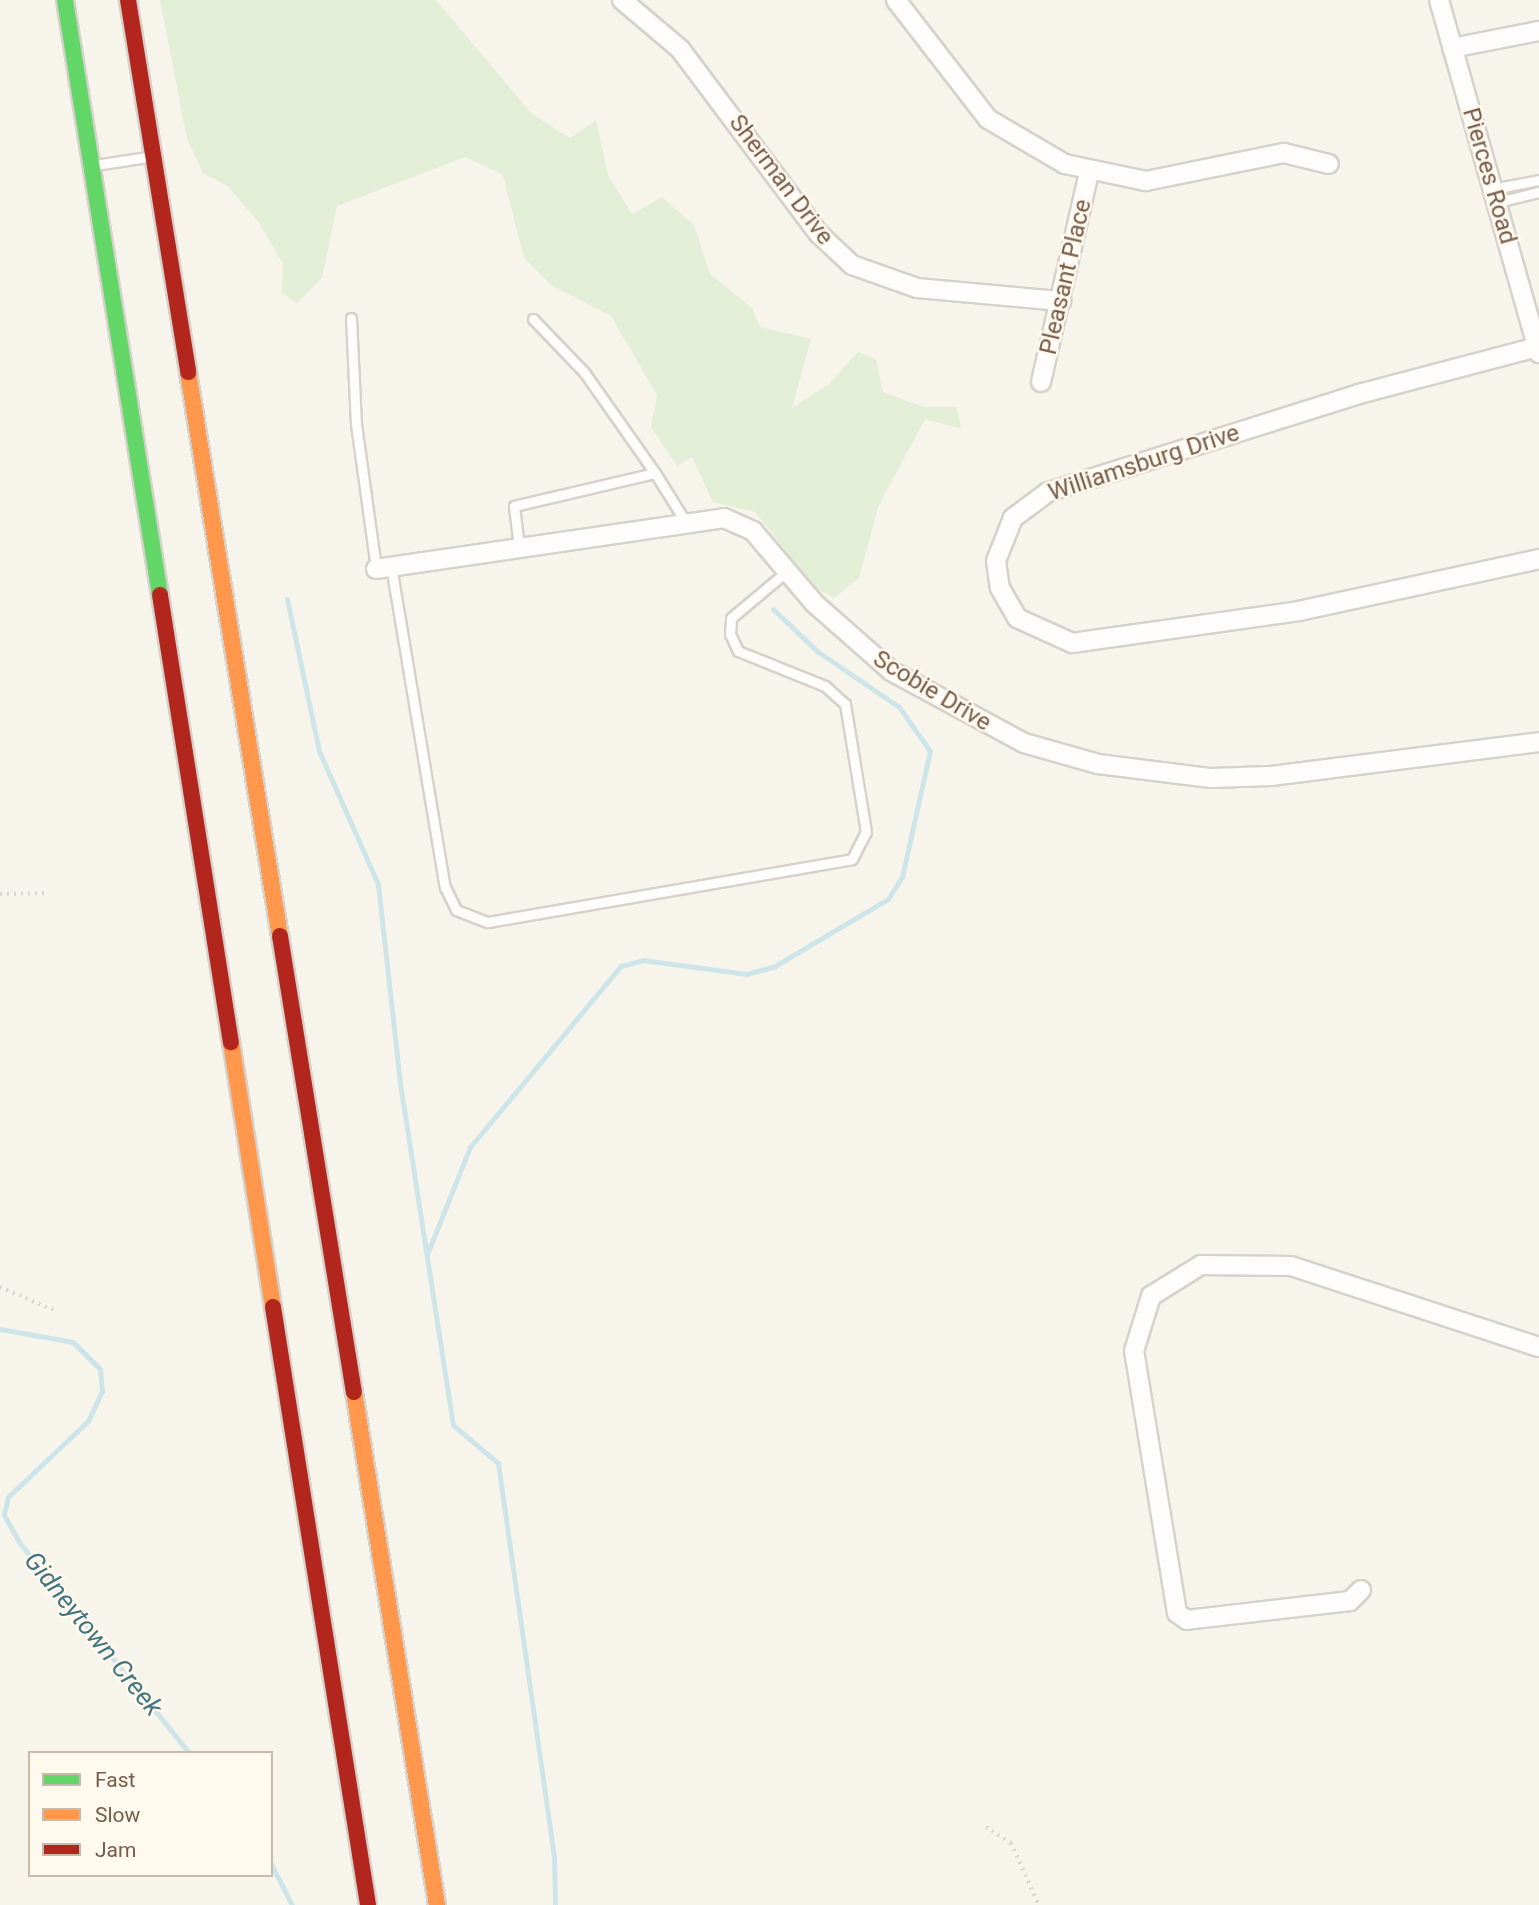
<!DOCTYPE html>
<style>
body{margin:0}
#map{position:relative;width:1539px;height:1905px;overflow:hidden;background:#f7f4ec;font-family:Roboto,sans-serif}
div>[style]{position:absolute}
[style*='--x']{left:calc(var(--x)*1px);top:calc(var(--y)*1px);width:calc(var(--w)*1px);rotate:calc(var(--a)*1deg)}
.green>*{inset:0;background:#e3eed7}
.stream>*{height:5px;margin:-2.5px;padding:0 2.5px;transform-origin:2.5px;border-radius:2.5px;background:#cde5e8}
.path>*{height:3.5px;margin-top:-1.75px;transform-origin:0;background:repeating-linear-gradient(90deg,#dad3ce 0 2px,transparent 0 7px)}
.roads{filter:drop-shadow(2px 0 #d6d1ca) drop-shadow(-2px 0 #d6d1ca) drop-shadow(0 2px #d6d1ca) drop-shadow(0 -2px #d6d1ca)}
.lane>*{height:9px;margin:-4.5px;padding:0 4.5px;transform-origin:4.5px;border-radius:4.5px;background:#fefdfc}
.street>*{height:18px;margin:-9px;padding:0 9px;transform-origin:9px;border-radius:9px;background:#fefdfc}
.fast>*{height:16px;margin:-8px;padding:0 8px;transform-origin:8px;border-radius:8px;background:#63d668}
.slow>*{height:16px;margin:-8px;padding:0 8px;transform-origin:8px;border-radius:8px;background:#ff974d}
.jam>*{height:16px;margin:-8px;padding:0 8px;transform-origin:8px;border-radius:8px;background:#b3261e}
span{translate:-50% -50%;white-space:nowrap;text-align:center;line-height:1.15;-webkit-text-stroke:5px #fff9ee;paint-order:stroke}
.street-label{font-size:24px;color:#765c4b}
.water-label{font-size:26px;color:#427583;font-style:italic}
.legend{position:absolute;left:28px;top:1751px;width:245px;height:126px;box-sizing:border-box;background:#fff9ee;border:2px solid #c8baad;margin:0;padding:9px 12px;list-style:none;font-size:21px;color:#765c4b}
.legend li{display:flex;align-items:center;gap:14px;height:35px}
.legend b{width:35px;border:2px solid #c8baad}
</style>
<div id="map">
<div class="green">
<i style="clip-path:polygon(160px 0,436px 0,532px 114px,570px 138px,596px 120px,608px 175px,632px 214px,662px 197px,694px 225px,710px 274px,752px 308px,760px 327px,811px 339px,792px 408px,829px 384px,858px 352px,876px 359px,883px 392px,923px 407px,956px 407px,962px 429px,925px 419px,878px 507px,859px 578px,834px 598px,815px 588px,755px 512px,713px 502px,692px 457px,677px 466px,651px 427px,657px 395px,611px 316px,551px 285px,524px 258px,503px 175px,465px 157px,337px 206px,322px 278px,297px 303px,282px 293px,283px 264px,259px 223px,228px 186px,203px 173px,187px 139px)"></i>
</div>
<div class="stream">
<i style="--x:287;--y:599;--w:155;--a:78.1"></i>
<i style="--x:319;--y:751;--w:145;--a:66.1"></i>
<i style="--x:378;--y:884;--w:200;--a:83.7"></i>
<i style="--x:400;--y:1083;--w:346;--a:81.2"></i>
<i style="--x:453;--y:1425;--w:59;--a:40.2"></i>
<i style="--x:498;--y:1463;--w:397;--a:81.9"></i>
<i style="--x:554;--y:1856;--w:49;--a:88.8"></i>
<i style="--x:428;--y:1252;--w:113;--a:-68.2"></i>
<i style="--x:470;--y:1147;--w:236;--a:-50.2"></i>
<i style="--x:621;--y:966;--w:23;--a:-15"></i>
<i style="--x:643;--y:960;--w:104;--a:7.7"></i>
<i style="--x:746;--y:974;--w:30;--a:-15"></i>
<i style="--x:775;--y:966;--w:131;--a:-30.7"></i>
<i style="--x:888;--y:899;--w:26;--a:-58"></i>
<i style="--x:902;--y:877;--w:129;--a:-77.5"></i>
<i style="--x:930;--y:751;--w:54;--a:-125.2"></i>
<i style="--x:899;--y:707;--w:99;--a:-145.7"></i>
<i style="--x:817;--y:651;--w:61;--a:-136.3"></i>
<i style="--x:0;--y:1329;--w:74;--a:10.1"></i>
<i style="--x:73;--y:1342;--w:38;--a:45"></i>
<i style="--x:100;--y:1369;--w:22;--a:85"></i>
<i style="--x:102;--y:1391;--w:33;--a:115"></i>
<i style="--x:88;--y:1421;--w:110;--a:136.5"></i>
<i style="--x:8;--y:1497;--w:18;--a:103"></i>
<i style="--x:4;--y:1515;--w:31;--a:61"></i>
<i style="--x:19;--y:1542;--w:271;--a:51.1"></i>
<i style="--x:271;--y:1864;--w:46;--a:62.9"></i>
</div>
<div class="path">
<i style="--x:0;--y:894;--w:49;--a:-1.2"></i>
<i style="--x:0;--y:1287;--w:61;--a:23.2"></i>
<i style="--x:986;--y:1827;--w:30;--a:33"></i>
<i style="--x:1011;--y:1843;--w:68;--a:65.7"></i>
</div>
<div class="roads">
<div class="lane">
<i style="--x:95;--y:165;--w:53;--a:-8.7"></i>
<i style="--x:1500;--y:194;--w:8;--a:-67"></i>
<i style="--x:1503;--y:187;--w:37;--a:-11"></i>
<i style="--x:1496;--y:195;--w:11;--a:27"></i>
<i style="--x:1506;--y:200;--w:34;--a:-14"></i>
<i style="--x:351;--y:318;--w:106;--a:87.3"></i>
<i style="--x:356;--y:424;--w:146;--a:82.1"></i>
<i style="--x:533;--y:319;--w:74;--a:46.1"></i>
<i style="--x:584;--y:372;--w:123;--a:54.9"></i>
<i style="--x:519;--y:547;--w:41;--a:-97"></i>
<i style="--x:514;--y:506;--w:145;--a:-13.2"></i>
<i style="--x:655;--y:473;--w:57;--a:58"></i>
<i style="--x:391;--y:566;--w:326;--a:80.5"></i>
<i style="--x:445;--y:887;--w:25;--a:64"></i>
<i style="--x:456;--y:910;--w:34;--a:21"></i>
<i style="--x:488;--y:922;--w:369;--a:-9.8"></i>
<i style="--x:852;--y:859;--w:30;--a:-63"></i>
<i style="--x:866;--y:832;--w:130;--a:-99.3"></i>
<i style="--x:845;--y:704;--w:27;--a:-138"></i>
<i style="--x:825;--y:686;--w:94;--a:-158.1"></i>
<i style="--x:738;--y:651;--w:19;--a:-115"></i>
<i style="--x:730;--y:634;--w:16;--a:-86"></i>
<i style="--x:731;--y:618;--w:73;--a:-40"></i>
</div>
<div class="street">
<i style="--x:622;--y:0;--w:76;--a:40.2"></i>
<i style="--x:680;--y:49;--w:231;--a:53.1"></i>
<i style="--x:819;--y:234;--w:45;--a:43.2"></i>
<i style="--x:852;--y:265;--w:69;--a:19.5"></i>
<i style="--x:917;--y:288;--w:145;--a:5.2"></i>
<i style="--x:896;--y:0;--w:150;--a:52.3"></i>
<i style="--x:988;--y:119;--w:89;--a:30.3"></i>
<i style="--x:1065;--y:164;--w:83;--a:11.9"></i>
<i style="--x:1146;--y:181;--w:141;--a:-11.5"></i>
<i style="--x:1284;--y:153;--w:46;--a:13.7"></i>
<i style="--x:1439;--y:0;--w:367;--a:74.2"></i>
<i style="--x:1452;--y:48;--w:89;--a:-11.1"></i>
<i style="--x:1537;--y:347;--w:184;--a:165.2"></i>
<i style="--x:1359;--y:394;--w:326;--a:162.5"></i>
<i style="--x:1048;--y:492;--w:44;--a:143.4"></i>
<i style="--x:1013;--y:518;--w:46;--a:111.6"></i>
<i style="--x:996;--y:561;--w:27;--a:82"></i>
<i style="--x:1000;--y:588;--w:34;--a:60"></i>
<i style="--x:1017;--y:618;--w:60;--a:24.4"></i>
<i style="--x:1072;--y:643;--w:229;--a:-8"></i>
<i style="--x:1299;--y:611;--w:246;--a:-12.2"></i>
<i style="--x:1041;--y:382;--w:215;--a:-77.1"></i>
<i style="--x:376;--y:569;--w:352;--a:-8.3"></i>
<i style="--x:724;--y:518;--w:32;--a:24"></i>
<i style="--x:753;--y:531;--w:94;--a:49.7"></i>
<i style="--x:814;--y:603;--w:103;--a:41.4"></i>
<i style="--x:891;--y:671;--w:151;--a:28.4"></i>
<i style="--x:1024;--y:743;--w:77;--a:15.8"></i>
<i style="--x:1098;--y:764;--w:114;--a:7.1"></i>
<i style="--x:1211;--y:778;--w:60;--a:-1.9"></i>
<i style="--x:1271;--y:776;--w:270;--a:-7.2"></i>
<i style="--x:1361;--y:1590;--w:16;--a:135"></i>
<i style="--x:1350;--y:1601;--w:164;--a:173.4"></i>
<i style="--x:1187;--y:1620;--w:12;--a:-145"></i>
<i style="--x:1177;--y:1613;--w:266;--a:-99.3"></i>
<i style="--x:1134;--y:1351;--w:58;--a:-72.8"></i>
<i style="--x:1151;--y:1296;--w:59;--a:-31.8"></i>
<i style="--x:1201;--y:1265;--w:90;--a:0.6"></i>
<i style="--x:1291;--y:1266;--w:261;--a:18.1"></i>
</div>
<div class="fast">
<i style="--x:65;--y:0;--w:603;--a:80.93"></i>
</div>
<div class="slow">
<i style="--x:188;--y:372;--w:571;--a:80.74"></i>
<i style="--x:231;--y:1042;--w:268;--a:81"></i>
<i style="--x:354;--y:1392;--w:520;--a:80.81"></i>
</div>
<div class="jam">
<i style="--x:128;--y:0;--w:377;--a:80.8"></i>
<i style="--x:160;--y:595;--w:453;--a:81"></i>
<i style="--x:280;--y:936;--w:462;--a:80.8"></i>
<i style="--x:273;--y:1307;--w:605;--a:80.97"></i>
</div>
</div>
<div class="street-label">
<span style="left:1489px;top:176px;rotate:74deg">Pierces Road</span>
<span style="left:781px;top:180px;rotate:53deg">Sherman Drive</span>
<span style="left:1066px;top:277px;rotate:-77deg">Pleasant Place</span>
<span style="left:1144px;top:463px;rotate:-18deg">Williamsburg Drive</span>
<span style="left:932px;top:691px;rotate:31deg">Scobie Drive</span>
</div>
<div class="water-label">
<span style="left:93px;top:1634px;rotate:51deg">Gidneytown Creek</span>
</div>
<ul class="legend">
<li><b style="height:9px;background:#63d668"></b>Fast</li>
<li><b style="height:9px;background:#ff974d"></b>Slow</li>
<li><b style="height:9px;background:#b3261e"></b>Jam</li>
</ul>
</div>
